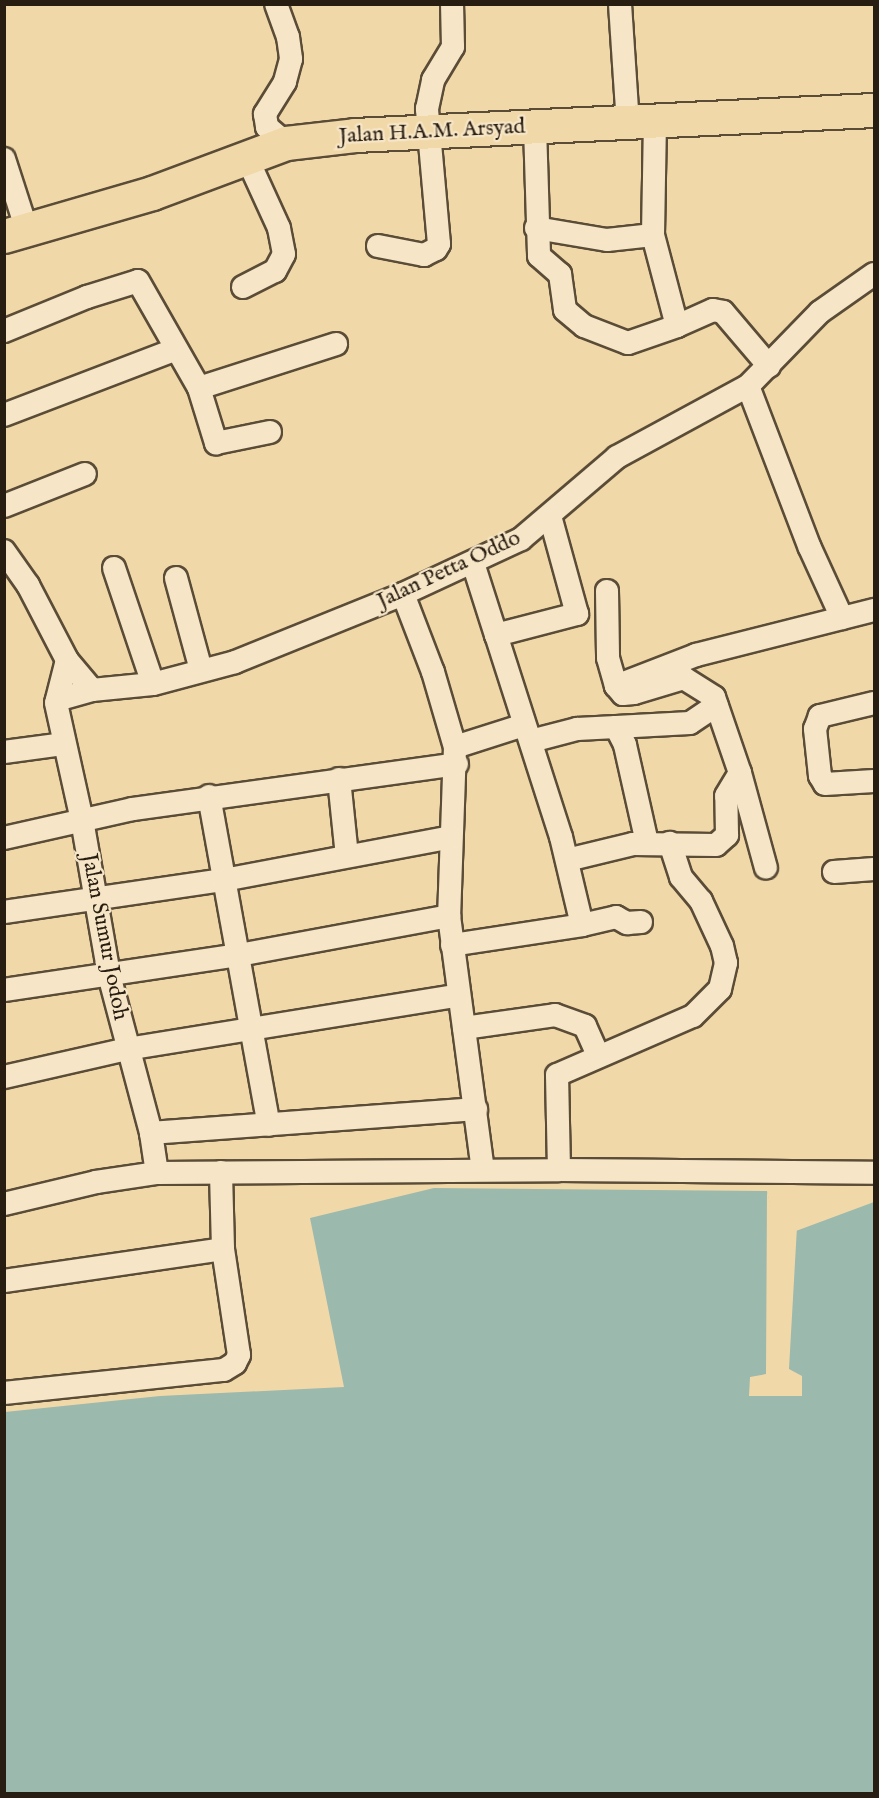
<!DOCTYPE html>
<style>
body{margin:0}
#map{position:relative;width:879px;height:1798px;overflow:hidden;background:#f1d8a9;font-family:"IM FELL English",serif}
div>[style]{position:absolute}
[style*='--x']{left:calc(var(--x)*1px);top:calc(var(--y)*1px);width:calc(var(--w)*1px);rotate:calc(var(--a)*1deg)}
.water>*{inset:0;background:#9bb9ac}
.pier>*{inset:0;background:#f1d8a9}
.roads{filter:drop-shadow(2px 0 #5a4c37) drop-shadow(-2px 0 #5a4c37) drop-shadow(0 2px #5a4c37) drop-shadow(0 -2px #5a4c37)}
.minor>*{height:22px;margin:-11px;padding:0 11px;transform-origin:11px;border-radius:11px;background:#f6e6c7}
.highway>*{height:33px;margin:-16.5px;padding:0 16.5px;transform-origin:16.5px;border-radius:16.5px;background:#f1d8a9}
span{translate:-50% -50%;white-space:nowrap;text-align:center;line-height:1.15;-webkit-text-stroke:4.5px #f6e6c7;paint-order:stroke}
.street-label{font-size:22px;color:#281d11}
.frame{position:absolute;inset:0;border:6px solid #281d11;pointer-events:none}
</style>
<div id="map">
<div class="water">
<i style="clip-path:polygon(434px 1188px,767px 1191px,777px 1238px,874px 1202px,874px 1793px,5px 1794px,5px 1412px,160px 1396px,344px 1387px,310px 1218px)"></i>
</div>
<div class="pier">
<i style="clip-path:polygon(767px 1191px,778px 1234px,797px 1227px,789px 1369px,802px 1376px,802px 1396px,749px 1396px,750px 1377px,766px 1374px)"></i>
</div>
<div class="roads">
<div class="minor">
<i style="--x:276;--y:4;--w:35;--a:70"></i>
<i style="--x:288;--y:37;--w:22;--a:82"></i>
<i style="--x:291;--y:59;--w:24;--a:105"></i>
<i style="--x:285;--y:82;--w:38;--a:122"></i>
<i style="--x:265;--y:114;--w:13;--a:81"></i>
<i style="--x:267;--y:127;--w:25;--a:40"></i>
<i style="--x:620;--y:4;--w:119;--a:86.2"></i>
<i style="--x:535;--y:127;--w:129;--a:88.2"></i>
<i style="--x:539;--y:256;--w:28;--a:41"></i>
<i style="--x:560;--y:274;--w:36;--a:82"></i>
<i style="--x:565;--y:310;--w:25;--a:40"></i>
<i style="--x:584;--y:326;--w:47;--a:21.1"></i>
<i style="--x:628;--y:343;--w:52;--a:-19.1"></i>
<i style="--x:677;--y:326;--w:94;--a:-104.8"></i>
<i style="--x:653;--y:235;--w:113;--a:-89"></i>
<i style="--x:4;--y:159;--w:75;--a:72.1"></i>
<i style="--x:536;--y:228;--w:72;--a:9.6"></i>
<i style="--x:607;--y:240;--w:46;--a:-6.2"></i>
<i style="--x:378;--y:246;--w:47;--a:11.1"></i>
<i style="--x:424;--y:255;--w:13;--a:-27"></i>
<i style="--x:436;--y:249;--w:6;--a:-59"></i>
<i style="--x:439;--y:244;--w:136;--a:-95.1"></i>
<i style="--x:427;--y:109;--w:30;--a:-78"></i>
<i style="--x:433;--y:80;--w:39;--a:-59"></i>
<i style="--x:453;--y:47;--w:43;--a:-91.3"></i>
<i style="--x:243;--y:287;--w:36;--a:-27"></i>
<i style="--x:275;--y:271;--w:19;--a:-62"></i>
<i style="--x:284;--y:254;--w:26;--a:-101"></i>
<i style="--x:279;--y:228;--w:79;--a:-114.6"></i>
<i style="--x:677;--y:326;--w:39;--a:-24"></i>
<i style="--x:713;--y:310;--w:10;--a:11"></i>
<i style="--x:723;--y:312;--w:71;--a:49.6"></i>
<i style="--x:4;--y:331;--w:90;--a:-22.3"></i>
<i style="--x:87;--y:297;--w:53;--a:-17.4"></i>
<i style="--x:138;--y:281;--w:123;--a:60.3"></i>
<i style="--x:199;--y:388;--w:58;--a:72.8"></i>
<i style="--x:216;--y:443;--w:55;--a:-11.5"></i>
<i style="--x:748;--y:386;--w:173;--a:69.1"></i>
<i style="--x:810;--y:548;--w:77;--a:65.4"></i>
<i style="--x:199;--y:388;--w:144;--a:-17.8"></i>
<i style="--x:4;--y:415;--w:182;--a:-20.9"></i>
<i style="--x:4;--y:506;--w:87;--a:-21.6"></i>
<i style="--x:4;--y:551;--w:42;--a:54.8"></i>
<i style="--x:28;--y:585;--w:85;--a:62.5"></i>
<i style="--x:67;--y:660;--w:39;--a:50"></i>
<i style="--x:473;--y:563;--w:76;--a:72.3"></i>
<i style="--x:114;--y:568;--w:122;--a:71.4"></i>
<i style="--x:176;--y:578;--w:95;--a:74.8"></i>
<i style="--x:607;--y:591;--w:67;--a:89.1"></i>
<i style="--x:608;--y:658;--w:29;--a:74"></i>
<i style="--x:616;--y:686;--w:86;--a:-21.2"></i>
<i style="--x:696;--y:655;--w:184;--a:-14.2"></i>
<i style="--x:403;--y:594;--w:84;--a:69"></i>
<i style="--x:433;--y:672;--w:78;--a:73.7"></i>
<i style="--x:455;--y:747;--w:169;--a:92"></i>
<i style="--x:449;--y:916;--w:256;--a:82.4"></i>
<i style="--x:67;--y:660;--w:44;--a:104.3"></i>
<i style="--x:56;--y:703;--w:120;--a:77.5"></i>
<i style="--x:82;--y:820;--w:157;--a:80.1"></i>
<i style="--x:109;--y:975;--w:163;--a:75.1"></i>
<i style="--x:151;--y:1133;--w:40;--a:81.5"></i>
<i style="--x:57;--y:700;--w:36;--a:-16"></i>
<i style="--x:92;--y:690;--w:61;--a:-5.6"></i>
<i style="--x:153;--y:684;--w:85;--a:-15"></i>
<i style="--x:235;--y:662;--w:181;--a:-22"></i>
<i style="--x:403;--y:594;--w:130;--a:-25"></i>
<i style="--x:521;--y:539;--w:126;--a:-40.5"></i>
<i style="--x:617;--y:457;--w:149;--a:-28.5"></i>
<i style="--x:748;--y:386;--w:103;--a:-45.8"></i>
<i style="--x:820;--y:312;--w:66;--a:-35.1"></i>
<i style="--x:874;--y:703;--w:56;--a:166.5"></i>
<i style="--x:820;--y:716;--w:14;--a:111"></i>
<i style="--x:815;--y:729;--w:47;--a:83.9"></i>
<i style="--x:820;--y:776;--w:9;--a:58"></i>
<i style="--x:825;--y:784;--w:49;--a:-3.5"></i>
<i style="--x:616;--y:727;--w:74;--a:-3.1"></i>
<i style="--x:690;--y:723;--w:32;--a:-34"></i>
<i style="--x:531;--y:741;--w:48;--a:-14.6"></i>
<i style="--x:577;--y:729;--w:39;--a:-3"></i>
<i style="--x:616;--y:727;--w:20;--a:63"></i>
<i style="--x:625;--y:745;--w:100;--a:77.3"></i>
<i style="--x:455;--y:747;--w:72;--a:-17.7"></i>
<i style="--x:4;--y:752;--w:61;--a:-7.6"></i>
<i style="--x:740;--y:773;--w:98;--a:74.7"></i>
<i style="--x:339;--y:779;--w:77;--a:84.1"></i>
<i style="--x:209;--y:796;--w:334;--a:79.7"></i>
<i style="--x:4;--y:838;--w:132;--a:-12.7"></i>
<i style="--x:133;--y:809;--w:327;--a:-7.9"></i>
<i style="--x:567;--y:860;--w:68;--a:-13.6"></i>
<i style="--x:633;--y:844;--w:83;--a:0.7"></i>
<i style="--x:716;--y:845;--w:15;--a:-42"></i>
<i style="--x:727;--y:835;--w:39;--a:-91"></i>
<i style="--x:726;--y:796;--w:27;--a:-59"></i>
<i style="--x:740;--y:773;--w:80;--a:-108.9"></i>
<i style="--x:714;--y:697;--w:36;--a:-148"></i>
<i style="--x:684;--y:678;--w:52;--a:163.3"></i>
<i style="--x:634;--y:693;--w:11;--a:175"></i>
<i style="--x:623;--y:694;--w:11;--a:-131"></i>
<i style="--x:834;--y:872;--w:40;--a:-4.3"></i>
<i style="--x:4;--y:912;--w:222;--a:-8.3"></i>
<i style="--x:224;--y:880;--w:231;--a:-10.7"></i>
<i style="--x:582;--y:925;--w:35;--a:-13"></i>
<i style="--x:616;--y:917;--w:13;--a:29"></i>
<i style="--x:627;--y:923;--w:14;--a:-4"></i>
<i style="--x:452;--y:945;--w:132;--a:-8.7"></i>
<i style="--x:582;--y:925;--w:90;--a:-103.4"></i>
<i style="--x:561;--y:837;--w:212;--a:-107.8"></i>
<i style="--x:496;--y:635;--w:84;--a:-14.5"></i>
<i style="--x:577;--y:614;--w:102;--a:-105.4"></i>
<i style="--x:4;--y:990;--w:238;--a:-8.5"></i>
<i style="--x:239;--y:955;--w:214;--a:-10.5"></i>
<i style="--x:464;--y:1028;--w:92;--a:-8.1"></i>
<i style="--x:555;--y:1015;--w:32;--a:20"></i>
<i style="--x:585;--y:1026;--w:32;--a:66"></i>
<i style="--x:4;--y:1077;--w:126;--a:-12.8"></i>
<i style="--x:127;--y:1049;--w:336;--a:-9.2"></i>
<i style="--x:151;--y:1133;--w:326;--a:-4.2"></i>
<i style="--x:559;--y:1170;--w:95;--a:-91.2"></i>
<i style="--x:557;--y:1075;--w:148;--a:-23.5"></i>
<i style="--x:693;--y:1016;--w:38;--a:-45"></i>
<i style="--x:720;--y:989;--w:27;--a:-77"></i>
<i style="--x:726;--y:963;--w:17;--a:-103"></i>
<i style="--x:722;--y:946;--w:50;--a:-115"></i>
<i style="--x:701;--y:901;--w:31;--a:-130"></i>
<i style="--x:681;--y:877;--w:36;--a:-108"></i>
<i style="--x:4;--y:1204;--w:95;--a:-13.4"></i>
<i style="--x:96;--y:1182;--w:62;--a:-8.4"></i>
<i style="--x:157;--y:1173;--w:402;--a:-0.4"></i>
<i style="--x:559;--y:1170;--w:315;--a:0.5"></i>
<i style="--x:4;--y:1281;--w:221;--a:-8.3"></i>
<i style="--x:4;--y:1393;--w:221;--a:-6"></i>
<i style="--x:224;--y:1370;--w:13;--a:-32"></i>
<i style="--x:235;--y:1363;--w:9;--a:-63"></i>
<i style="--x:239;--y:1355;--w:107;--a:-98.6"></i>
<i style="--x:223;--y:1249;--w:77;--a:-91.5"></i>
</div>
<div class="highway">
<i style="--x:4;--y:236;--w:154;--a:-16.2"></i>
<i style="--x:152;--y:193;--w:143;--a:-20.5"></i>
<i style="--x:286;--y:143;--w:69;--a:-6.6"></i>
<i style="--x:355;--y:135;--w:520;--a:-2.76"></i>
</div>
</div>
<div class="street-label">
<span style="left:432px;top:132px;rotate:-3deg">Jalan H.A.M. Arsyad</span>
<span style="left:449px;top:570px;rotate:-25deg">Jalan Petta Oddo</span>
<span style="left:104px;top:937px;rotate:79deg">Jalan Sumur Jodoh</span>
</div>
<div class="frame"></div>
</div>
